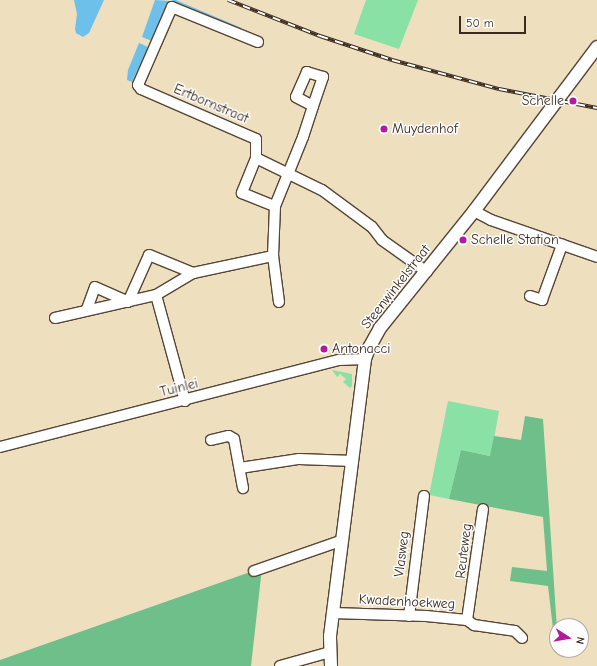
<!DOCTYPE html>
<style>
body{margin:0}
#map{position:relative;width:597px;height:666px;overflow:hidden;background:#eedfbf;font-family:"Comic Neue",sans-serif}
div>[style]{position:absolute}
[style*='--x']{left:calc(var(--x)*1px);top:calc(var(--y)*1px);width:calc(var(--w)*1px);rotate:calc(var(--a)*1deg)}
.green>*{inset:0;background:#89e1a5}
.forest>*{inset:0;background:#6ebf8a}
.water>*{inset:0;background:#6cc0e9}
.stream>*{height:2.5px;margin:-1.25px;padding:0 1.25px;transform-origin:1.25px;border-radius:1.25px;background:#6cc0e9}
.roads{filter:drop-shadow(1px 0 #564536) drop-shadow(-1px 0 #564536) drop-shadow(0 1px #564536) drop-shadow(0 -1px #564536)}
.minor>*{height:10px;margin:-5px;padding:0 5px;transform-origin:5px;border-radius:5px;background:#fff}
.tertiary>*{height:12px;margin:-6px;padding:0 6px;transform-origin:6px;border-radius:6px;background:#fff}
.rail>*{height:4px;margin-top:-2px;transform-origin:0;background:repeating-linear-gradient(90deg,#fff 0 8px,#3b2a1e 0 16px);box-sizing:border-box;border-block:1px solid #3b2a1e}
.dots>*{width:11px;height:11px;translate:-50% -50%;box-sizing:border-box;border:2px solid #fff;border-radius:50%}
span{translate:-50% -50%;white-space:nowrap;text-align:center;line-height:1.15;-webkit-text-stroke:3px #fff;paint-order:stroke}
.poi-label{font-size:14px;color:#3b2a1e}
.right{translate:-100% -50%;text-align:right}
.left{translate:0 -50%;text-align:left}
.street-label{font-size:14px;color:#3b2a1e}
.north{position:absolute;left:549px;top:618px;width:40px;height:40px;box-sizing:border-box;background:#fff;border:1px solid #b1aaa5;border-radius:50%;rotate:102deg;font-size:11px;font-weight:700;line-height:16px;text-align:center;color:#3b2a1e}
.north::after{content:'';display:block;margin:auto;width:14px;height:18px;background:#b5179e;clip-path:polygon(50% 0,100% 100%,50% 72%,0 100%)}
.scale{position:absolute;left:459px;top:16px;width:67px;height:18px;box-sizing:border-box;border:2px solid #3b2a1e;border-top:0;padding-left:5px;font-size:12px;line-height:14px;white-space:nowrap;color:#3b2a1e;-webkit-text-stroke:3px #fff;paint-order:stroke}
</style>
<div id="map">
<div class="green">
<i style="clip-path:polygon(366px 0,418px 0,399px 49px,354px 34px)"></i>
<i style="clip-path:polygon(332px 370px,352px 374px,352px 386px,350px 388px,343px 382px,346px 379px,340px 374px,337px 377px)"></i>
<i style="clip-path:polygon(448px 401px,499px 411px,491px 456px,461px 450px,449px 499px,429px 495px)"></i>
</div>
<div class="forest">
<i style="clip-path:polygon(525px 416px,543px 419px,557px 629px,553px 629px,548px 586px,510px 581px,512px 567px,547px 571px,543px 517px,449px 499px,461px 450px,490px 456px,494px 436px,521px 440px)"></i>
<i style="clip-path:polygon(262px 568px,251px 666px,0 666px,0 660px)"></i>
</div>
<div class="water">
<i style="clip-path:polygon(74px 0,104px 0,89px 33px,83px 37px,76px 33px,75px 29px,77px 14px)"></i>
<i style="clip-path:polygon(155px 0,169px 1px,152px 41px,142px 37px)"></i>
<i style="clip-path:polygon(139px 43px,148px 47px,132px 82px,127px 80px,128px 70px)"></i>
</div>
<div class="stream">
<i style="--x:173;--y:0;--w:72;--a:23"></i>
</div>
<div class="roads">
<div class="minor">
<i style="--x:258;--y:42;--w:93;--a:-157.9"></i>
<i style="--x:172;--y:7;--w:85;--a:113.6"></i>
<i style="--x:138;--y:85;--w:5;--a:53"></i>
<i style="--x:141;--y:89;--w:125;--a:23.5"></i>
<i style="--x:256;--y:139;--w:19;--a:90"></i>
<i style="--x:256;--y:158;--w:38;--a:112"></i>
<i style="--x:242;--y:193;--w:35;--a:22"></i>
<i style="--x:256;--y:158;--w:73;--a:25.9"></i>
<i style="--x:322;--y:190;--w:62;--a:36.5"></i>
<i style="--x:372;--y:227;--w:16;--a:52"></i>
<i style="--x:382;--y:240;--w:55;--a:35.4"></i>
<i style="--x:474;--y:211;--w:19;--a:28"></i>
<i style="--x:491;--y:220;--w:112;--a:19.2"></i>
<i style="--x:156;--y:295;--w:110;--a:74.7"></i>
<i style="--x:530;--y:296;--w:13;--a:18"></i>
<i style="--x:542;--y:300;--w:59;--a:-70"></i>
<i style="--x:279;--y:302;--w:46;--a:-97.4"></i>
<i style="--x:273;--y:256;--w:50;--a:-87.7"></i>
<i style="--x:275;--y:206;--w:74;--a:-67.9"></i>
<i style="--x:303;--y:137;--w:33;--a:-72"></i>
<i style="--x:313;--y:106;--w:31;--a:-71"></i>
<i style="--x:323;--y:77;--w:17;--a:-163"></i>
<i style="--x:307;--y:72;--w:27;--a:114"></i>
<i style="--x:296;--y:97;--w:19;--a:28"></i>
<i style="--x:87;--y:309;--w:23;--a:-70"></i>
<i style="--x:95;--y:287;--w:36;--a:24"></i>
<i style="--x:128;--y:302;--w:51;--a:-65.9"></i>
<i style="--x:149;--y:255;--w:48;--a:22.2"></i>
<i style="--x:55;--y:318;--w:104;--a:-12.8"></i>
<i style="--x:156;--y:295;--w:43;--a:-30.7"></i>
<i style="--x:193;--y:273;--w:82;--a:-12"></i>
<i style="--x:211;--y:440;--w:18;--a:-13"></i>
<i style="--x:229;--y:436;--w:6;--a:31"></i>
<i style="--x:234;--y:439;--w:50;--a:79.6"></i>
<i style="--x:0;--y:447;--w:350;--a:-14.4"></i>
<i style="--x:339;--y:360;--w:26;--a:-2"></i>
<i style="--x:240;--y:468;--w:60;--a:-8.7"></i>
<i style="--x:299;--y:459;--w:54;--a:2.1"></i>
<i style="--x:254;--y:571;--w:94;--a:-19.2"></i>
<i style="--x:333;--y:613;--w:93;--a:1.8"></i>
<i style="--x:426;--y:616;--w:41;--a:5.6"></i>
<i style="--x:467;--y:620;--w:9;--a:36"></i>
<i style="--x:474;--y:625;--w:41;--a:8.3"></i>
<i style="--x:515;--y:631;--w:10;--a:45"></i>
<i style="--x:409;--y:616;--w:121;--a:-82.9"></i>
<i style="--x:467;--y:620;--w:112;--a:-81.8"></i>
<i style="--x:280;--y:666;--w:52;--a:-15.6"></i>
</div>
<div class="tertiary">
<i style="--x:331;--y:666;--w:30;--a:-92"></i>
<i style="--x:330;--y:636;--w:279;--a:-82.8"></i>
<i style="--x:365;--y:359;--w:12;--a:-70"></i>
<i style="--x:369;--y:348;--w:23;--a:-61"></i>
<i style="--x:380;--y:328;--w:150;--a:-51.2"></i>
<i style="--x:474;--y:211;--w:205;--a:-53.1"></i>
</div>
</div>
<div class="rail">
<i style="--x:228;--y:0;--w:99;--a:21.4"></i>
<i style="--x:320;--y:36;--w:76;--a:18.4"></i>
<i style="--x:392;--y:60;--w:111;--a:15.2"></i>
<i style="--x:499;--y:89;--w:100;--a:11"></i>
</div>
<div class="dots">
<i style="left:573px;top:101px;background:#b5179e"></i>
<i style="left:384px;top:129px;background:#b5179e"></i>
<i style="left:463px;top:240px;background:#b5179e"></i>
<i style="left:324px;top:349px;background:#b5179e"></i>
</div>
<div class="poi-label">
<span class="right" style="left:564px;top:101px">Schelle</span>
<span class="left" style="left:392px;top:129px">Muydenhof</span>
<span class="left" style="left:471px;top:240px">Schelle Station</span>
<span class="left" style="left:332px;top:349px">Antonacci</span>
</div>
<div class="street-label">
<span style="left:211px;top:104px;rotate:23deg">Ertbornstraat</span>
<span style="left:396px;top:287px;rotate:-52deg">Steenwinkelstraat</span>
<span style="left:179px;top:388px;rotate:-14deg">Tuinlei</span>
<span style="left:464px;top:551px;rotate:-83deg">Reuteweg</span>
<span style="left:402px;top:554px;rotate:-83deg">Vlasweg</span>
<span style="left:407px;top:602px;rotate:3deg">Kwadenhoekweg</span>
</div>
<div class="north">N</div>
<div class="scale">50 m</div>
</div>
